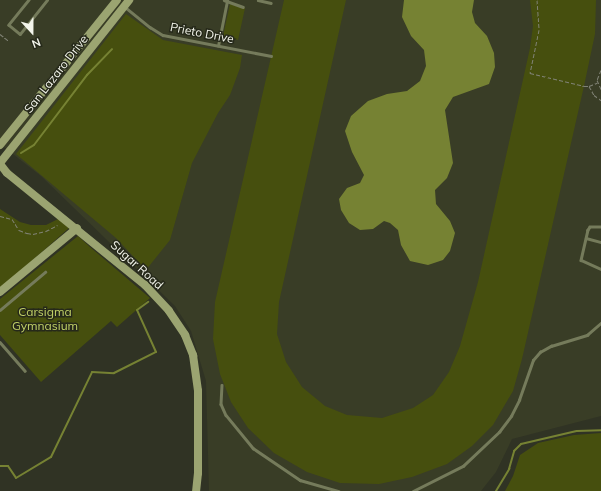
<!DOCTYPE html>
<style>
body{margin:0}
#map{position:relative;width:601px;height:491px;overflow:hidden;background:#303324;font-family:Mulish,sans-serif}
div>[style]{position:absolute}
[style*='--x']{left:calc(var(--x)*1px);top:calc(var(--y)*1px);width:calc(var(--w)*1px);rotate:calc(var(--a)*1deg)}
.built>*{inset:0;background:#393d26}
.green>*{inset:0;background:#464f0e}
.water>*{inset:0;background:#768233}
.stream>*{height:2px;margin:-1px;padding:0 1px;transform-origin:1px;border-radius:1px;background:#768233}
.path>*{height:1px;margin-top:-0.5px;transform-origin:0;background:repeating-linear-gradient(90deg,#808275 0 4px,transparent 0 6px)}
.lane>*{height:2.5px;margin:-1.25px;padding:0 1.25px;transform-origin:1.25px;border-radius:1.25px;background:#757b5b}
.secondary>*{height:8px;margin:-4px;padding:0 4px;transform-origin:4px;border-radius:4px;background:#9ba471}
span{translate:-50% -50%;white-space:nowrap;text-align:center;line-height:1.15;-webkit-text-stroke:3px #26291a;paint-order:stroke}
.street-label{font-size:12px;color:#f3f5eb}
.park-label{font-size:12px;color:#c2d267}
.north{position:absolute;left:12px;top:12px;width:40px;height:40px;-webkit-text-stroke:3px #26291a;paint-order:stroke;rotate:159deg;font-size:11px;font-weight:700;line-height:16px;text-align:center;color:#f3f5eb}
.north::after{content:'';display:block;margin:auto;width:14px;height:18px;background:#f3f5eb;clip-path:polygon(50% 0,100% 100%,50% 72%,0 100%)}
</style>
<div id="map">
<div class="built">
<i style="clip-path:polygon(0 0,601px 0,601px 416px,512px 439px,496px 472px,481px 491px,209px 491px,206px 381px,191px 331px,175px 306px,41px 176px,0 144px)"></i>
</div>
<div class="green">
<i style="clip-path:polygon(284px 0,346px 0,279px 302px,277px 334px,286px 362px,302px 387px,325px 406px,347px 415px,382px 418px,413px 408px,433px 395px,449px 372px,460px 346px,478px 282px,530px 48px,533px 26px,530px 0,596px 0,595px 34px,584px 86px,522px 359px,513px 391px,493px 425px,472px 446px,447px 464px,412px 477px,379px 484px,340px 483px,307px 472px,274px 453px,248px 428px,231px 402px,220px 374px,213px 339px,215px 302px)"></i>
<i style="clip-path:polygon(230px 4px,245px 8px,238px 40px,223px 36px)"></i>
<i style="clip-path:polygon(126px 14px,163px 40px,242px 55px,240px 68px,230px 95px,218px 113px,192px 163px,170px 240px,146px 270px,116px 238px,16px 154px)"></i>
<i style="clip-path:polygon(0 209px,20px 222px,31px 225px,46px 225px,58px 219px,69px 228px,0 289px)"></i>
<i style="clip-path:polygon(78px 236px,90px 247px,87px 250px,90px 247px,150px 298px,117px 327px,111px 321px,41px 382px,0 335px,0 299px)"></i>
<i style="clip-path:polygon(601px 433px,601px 491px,505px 491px,513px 476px,520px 455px,538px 443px,574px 435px)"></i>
</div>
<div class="water">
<i style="clip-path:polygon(404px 0,474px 0,472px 12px,475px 23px,487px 36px,494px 53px,495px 67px,489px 84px,453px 97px,445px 110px,453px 163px,447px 178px,435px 190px,436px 204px,450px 221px,455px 233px,450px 251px,443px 260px,428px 265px,410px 261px,401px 245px,398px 230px,390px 223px,384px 221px,373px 229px,360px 230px,349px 223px,341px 210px,339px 199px,347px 188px,360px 183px,364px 175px,352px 152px,345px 131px,351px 116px,368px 101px,387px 94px,407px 91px,420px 81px,426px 66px,424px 50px,411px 36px,402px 17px)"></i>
</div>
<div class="stream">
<i style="--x:21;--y:153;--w:15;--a:-32"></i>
<i style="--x:34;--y:145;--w:88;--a:-52.9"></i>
<i style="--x:87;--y:75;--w:36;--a:-46"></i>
<i style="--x:0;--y:466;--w:8;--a:0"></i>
<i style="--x:8;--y:466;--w:14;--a:56"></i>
<i style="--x:16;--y:478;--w:41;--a:-31"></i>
<i style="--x:51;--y:457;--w:94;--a:-64.2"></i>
<i style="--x:92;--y:372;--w:22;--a:3"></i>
<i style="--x:114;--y:373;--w:47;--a:-26.6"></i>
<i style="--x:156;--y:352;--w:46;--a:-114.3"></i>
<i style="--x:137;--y:310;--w:14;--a:-36"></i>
<i style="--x:496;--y:491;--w:26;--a:-59"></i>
<i style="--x:509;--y:469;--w:19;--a:-74"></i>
<i style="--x:514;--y:451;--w:10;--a:-45"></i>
<i style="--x:521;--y:444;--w:57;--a:-13.1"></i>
<i style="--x:577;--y:431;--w:24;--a:-2"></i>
</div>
<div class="path">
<i style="--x:537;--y:0;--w:30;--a:86"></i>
<i style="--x:539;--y:30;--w:44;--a:101.8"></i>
<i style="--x:530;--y:73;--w:56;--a:13.5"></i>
<i style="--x:584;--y:86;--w:5;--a:0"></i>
<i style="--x:589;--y:86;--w:9;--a:-21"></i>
<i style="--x:0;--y:34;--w:11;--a:38"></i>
<i style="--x:601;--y:70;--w:11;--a:112"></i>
<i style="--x:597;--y:80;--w:10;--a:66"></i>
<i style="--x:589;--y:86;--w:10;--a:61"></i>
<i style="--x:594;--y:95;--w:9;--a:36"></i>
<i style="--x:0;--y:216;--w:12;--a:14"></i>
<i style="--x:12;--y:219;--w:13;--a:58"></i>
<i style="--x:19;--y:230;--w:9;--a:21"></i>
<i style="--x:27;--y:233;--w:6;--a:9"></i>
<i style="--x:33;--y:234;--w:13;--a:-13"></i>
<i style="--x:46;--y:231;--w:13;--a:-27"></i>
</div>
<div class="lane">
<i style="--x:29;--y:0;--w:32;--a:129"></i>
<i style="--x:9;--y:25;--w:14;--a:39"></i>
<i style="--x:20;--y:34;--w:43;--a:-51.5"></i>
<i style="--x:224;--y:0;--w:20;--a:20"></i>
<i style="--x:258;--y:0;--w:13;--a:13"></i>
<i style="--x:125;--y:7;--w:32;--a:39"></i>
<i style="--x:150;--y:27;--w:15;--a:32"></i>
<i style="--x:163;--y:35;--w:110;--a:11"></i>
<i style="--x:218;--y:46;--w:46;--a:-78.7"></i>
<i style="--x:601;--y:227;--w:11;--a:180"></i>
<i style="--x:590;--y:227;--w:4;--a:124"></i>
<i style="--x:588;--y:230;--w:31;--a:103"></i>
<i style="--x:581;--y:260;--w:22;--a:24"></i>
<i style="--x:586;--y:238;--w:16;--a:15"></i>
<i style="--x:0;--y:310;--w:59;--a:-40.2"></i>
<i style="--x:0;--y:342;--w:38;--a:49"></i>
<i style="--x:222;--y:385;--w:19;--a:93"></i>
<i style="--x:221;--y:404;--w:12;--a:66"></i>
<i style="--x:226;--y:415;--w:43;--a:50.7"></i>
<i style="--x:253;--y:448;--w:57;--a:34.2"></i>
<i style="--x:300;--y:480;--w:40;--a:16"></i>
<i style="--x:413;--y:491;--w:56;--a:-26.6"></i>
<i style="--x:463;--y:466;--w:50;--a:-43.4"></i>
<i style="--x:499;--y:432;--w:20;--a:-53"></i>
<i style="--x:511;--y:416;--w:18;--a:-63"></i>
<i style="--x:519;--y:400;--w:42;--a:-70.7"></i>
<i style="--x:533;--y:360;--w:11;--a:-49"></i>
<i style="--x:540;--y:352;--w:13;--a:-29"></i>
<i style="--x:551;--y:346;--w:38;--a:-17"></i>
<i style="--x:587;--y:335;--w:18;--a:-41"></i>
</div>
<div class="secondary">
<i style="--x:0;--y:145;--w:186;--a:-51.1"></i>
<i style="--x:0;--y:163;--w:208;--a:-51.6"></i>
<i style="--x:0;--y:164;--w:11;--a:52"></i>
<i style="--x:7;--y:173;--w:178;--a:39.1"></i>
<i style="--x:145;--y:285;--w:35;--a:47"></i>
<i style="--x:169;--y:311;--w:29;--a:56"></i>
<i style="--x:185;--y:335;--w:22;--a:68"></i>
<i style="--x:193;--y:355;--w:36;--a:82"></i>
<i style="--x:198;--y:391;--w:82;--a:90"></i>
<i style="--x:198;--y:473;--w:18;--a:96"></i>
<i style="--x:0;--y:292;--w:100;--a:-39.7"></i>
</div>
<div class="street-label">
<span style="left:202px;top:33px;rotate:11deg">Prieto Drive</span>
<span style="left:56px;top:74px;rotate:-52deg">San Lazaro Drive</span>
<span style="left:137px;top:265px;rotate:42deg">Sugar Road</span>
</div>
<div class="park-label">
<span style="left:45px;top:319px">Carsigma<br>Gymnasium</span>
</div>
<div class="north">N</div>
</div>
